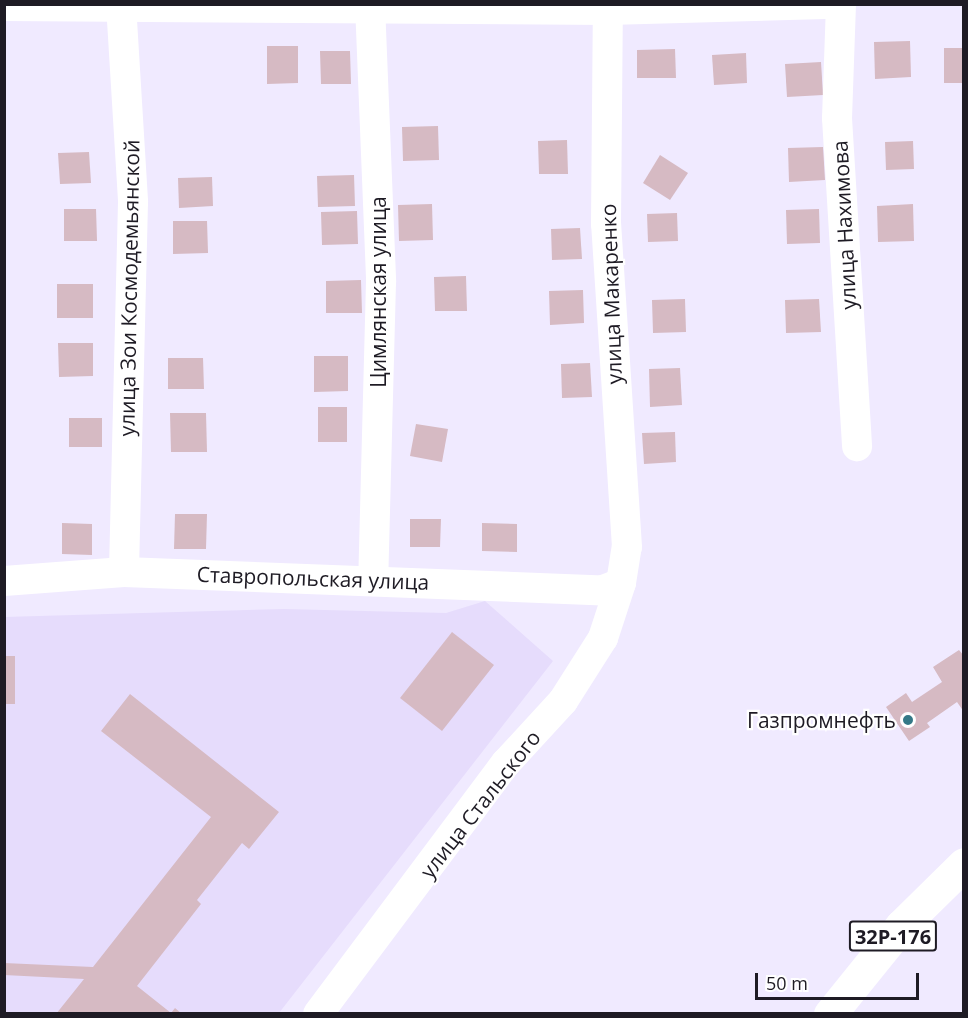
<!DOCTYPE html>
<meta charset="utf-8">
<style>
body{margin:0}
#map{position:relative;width:968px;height:1018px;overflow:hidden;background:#f0eaff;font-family:"Open Sans",sans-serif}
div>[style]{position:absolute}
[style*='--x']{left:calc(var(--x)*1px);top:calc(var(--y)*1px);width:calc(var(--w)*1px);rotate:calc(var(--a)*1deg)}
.built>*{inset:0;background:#e6dcfc}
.building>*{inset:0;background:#d6bac3}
.minor>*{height:30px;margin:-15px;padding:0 15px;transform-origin:15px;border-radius:15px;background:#fff}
.major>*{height:33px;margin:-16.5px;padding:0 16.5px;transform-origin:16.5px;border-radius:16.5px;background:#fff}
.dots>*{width:16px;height:16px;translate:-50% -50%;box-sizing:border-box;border:3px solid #fff;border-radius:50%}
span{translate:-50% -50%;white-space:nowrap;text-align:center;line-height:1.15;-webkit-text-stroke:4.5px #fff;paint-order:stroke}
.shield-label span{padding:2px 4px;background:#fff;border:2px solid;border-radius:4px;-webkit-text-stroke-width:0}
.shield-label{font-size:20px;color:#1e1b24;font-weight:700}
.street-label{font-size:21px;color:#1e1b24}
.poi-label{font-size:21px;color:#1e1b24}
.right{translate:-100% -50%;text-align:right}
.frame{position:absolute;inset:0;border:6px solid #1e1b24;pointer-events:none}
.scale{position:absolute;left:755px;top:973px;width:164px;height:27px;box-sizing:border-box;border:3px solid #1e1b24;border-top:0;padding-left:8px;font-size:18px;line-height:21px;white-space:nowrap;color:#1e1b24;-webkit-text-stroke:4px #fff;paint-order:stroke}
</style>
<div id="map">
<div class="built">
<i style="clip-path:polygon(485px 601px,553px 661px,279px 1013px,5px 1013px,4px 617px,284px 609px,446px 613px)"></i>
</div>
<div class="building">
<i style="clip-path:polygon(910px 41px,911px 77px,875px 79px,874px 42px)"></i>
<i style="clip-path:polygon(267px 46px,298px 46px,298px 83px,267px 84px)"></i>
<i style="clip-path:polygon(944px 48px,964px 48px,964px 83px,944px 83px)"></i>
<i style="clip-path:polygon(675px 49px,676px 78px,637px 78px,637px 50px)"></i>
<i style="clip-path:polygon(320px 51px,350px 51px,351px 84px,321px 84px)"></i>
<i style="clip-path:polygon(746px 53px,747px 83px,714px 85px,712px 55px)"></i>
<i style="clip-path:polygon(821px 62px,823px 95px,787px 97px,785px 64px)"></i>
<i style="clip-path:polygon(438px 126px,439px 160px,403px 161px,402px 127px)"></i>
<i style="clip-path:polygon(567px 140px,568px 174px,539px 174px,538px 141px)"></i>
<i style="clip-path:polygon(913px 141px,914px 169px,886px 170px,885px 142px)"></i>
<i style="clip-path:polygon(823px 147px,825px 180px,789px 182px,788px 148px)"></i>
<i style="clip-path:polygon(89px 152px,91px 183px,60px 184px,58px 153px)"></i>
<i style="clip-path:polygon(660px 155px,688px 173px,670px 200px,643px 183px)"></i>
<i style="clip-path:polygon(354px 175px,355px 206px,318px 207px,317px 176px)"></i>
<i style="clip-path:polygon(212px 177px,213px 206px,179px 208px,178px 178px)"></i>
<i style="clip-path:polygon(432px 204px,433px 240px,399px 241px,398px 205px)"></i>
<i style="clip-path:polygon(913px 204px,914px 241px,878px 242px,877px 206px)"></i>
<i style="clip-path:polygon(64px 209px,96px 209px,97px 241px,64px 241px)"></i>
<i style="clip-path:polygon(819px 209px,820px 243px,787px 244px,786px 210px)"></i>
<i style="clip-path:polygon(357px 211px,358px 244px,322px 245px,321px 212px)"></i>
<i style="clip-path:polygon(677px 213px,678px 241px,648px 242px,647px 214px)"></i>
<i style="clip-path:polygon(173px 221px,207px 221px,208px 253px,173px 254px)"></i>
<i style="clip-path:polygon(580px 228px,582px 259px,552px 260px,551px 229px)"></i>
<i style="clip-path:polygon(466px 276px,467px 311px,435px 311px,434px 277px)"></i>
<i style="clip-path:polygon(361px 280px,362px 313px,326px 313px,326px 281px)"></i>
<i style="clip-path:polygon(57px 284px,93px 284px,93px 318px,57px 318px)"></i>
<i style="clip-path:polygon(583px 290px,584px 323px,550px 325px,549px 291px)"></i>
<i style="clip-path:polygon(685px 299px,686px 332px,653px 333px,652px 300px)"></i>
<i style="clip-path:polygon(819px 299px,821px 332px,786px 333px,785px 300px)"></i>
<i style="clip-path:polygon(58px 343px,93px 343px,93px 376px,59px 377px)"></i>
<i style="clip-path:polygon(314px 356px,348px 356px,348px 391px,314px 392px)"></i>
<i style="clip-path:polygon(168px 358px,203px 358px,204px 389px,168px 389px)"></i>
<i style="clip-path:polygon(590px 363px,592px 397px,562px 398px,561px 364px)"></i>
<i style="clip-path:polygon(680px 368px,682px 405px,650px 407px,649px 369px)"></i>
<i style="clip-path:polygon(318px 407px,347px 407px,347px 442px,318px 442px)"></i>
<i style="clip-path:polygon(170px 413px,206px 413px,207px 452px,171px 452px)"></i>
<i style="clip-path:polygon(69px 418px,102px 418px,102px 447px,69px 447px)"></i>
<i style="clip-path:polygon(416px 424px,448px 429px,442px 462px,410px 456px)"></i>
<i style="clip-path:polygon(675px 432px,676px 462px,644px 464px,642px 433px)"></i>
<i style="clip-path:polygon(175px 514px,207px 514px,206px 549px,174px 549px)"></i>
<i style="clip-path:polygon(410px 519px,441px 519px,440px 547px,410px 547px)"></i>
<i style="clip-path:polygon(62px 523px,92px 524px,92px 555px,62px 554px)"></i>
<i style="clip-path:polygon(482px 523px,517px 524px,517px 552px,482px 551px)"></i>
<i style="clip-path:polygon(452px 632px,494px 665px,442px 731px,400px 698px)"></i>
<i style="clip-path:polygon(959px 650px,964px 656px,964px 712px,957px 702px,927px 723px,930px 727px,909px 741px,886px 707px,906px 693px,912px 702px,942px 682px,933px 667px)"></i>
<i style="clip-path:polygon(4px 656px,15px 656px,15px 704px,4px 704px)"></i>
<i style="clip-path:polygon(130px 694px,279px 812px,249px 849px,242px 843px,197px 900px,201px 904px,137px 986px,171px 1013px,175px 1008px,182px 1014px,56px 1014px,84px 979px,4px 975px,4px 963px,93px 967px,211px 817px,101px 731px)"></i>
</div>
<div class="minor">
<i style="--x:121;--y:4;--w:198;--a:86.5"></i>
<i style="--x:133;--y:202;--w:370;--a:91.4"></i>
<i style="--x:370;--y:4;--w:278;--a:87.7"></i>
<i style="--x:381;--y:282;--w:297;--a:91.5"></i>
<i style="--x:841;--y:4;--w:114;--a:92"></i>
<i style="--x:837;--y:118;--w:329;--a:86.5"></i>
<i style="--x:4;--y:6;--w:604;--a:0.38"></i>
<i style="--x:608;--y:10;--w:217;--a:-1.6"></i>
<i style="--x:4;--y:581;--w:120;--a:-4.3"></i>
<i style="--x:124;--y:572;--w:479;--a:2.2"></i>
<i style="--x:603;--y:590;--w:19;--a:-21"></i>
<i style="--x:318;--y:1014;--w:314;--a:-53.2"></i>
<i style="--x:506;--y:763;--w:84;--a:-47.4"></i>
<i style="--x:563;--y:701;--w:75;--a:-57.6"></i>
<i style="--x:603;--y:638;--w:58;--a:-71.9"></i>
<i style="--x:621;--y:583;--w:36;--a:-81"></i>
<i style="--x:627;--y:547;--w:324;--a:-93.7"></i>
<i style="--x:606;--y:224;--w:220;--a:-89.5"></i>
</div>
<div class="major">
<i style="--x:830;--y:1014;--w:113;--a:-51.1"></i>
<i style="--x:901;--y:926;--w:88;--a:-44.5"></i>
</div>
<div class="dots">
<i style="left:908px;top:720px;background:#347987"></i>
</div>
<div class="shield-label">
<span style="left:893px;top:936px">32Р-176</span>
</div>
<div class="street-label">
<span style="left:844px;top:225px;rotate:-93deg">улица Нахимова</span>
<span style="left:129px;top:288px;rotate:-89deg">улица Зои Космодемьянской</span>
<span style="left:378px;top:292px;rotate:-90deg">Цимлянская улица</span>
<span style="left:611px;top:294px;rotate:-92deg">улица Макаренко</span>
<span style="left:313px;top:578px;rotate:2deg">Ставропольская улица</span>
<span style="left:480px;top:804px;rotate:-52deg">улица Стальского</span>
</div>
<div class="poi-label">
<span class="right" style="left:896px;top:720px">Газпромнефть</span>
</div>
<div class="frame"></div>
<div class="scale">50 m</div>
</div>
